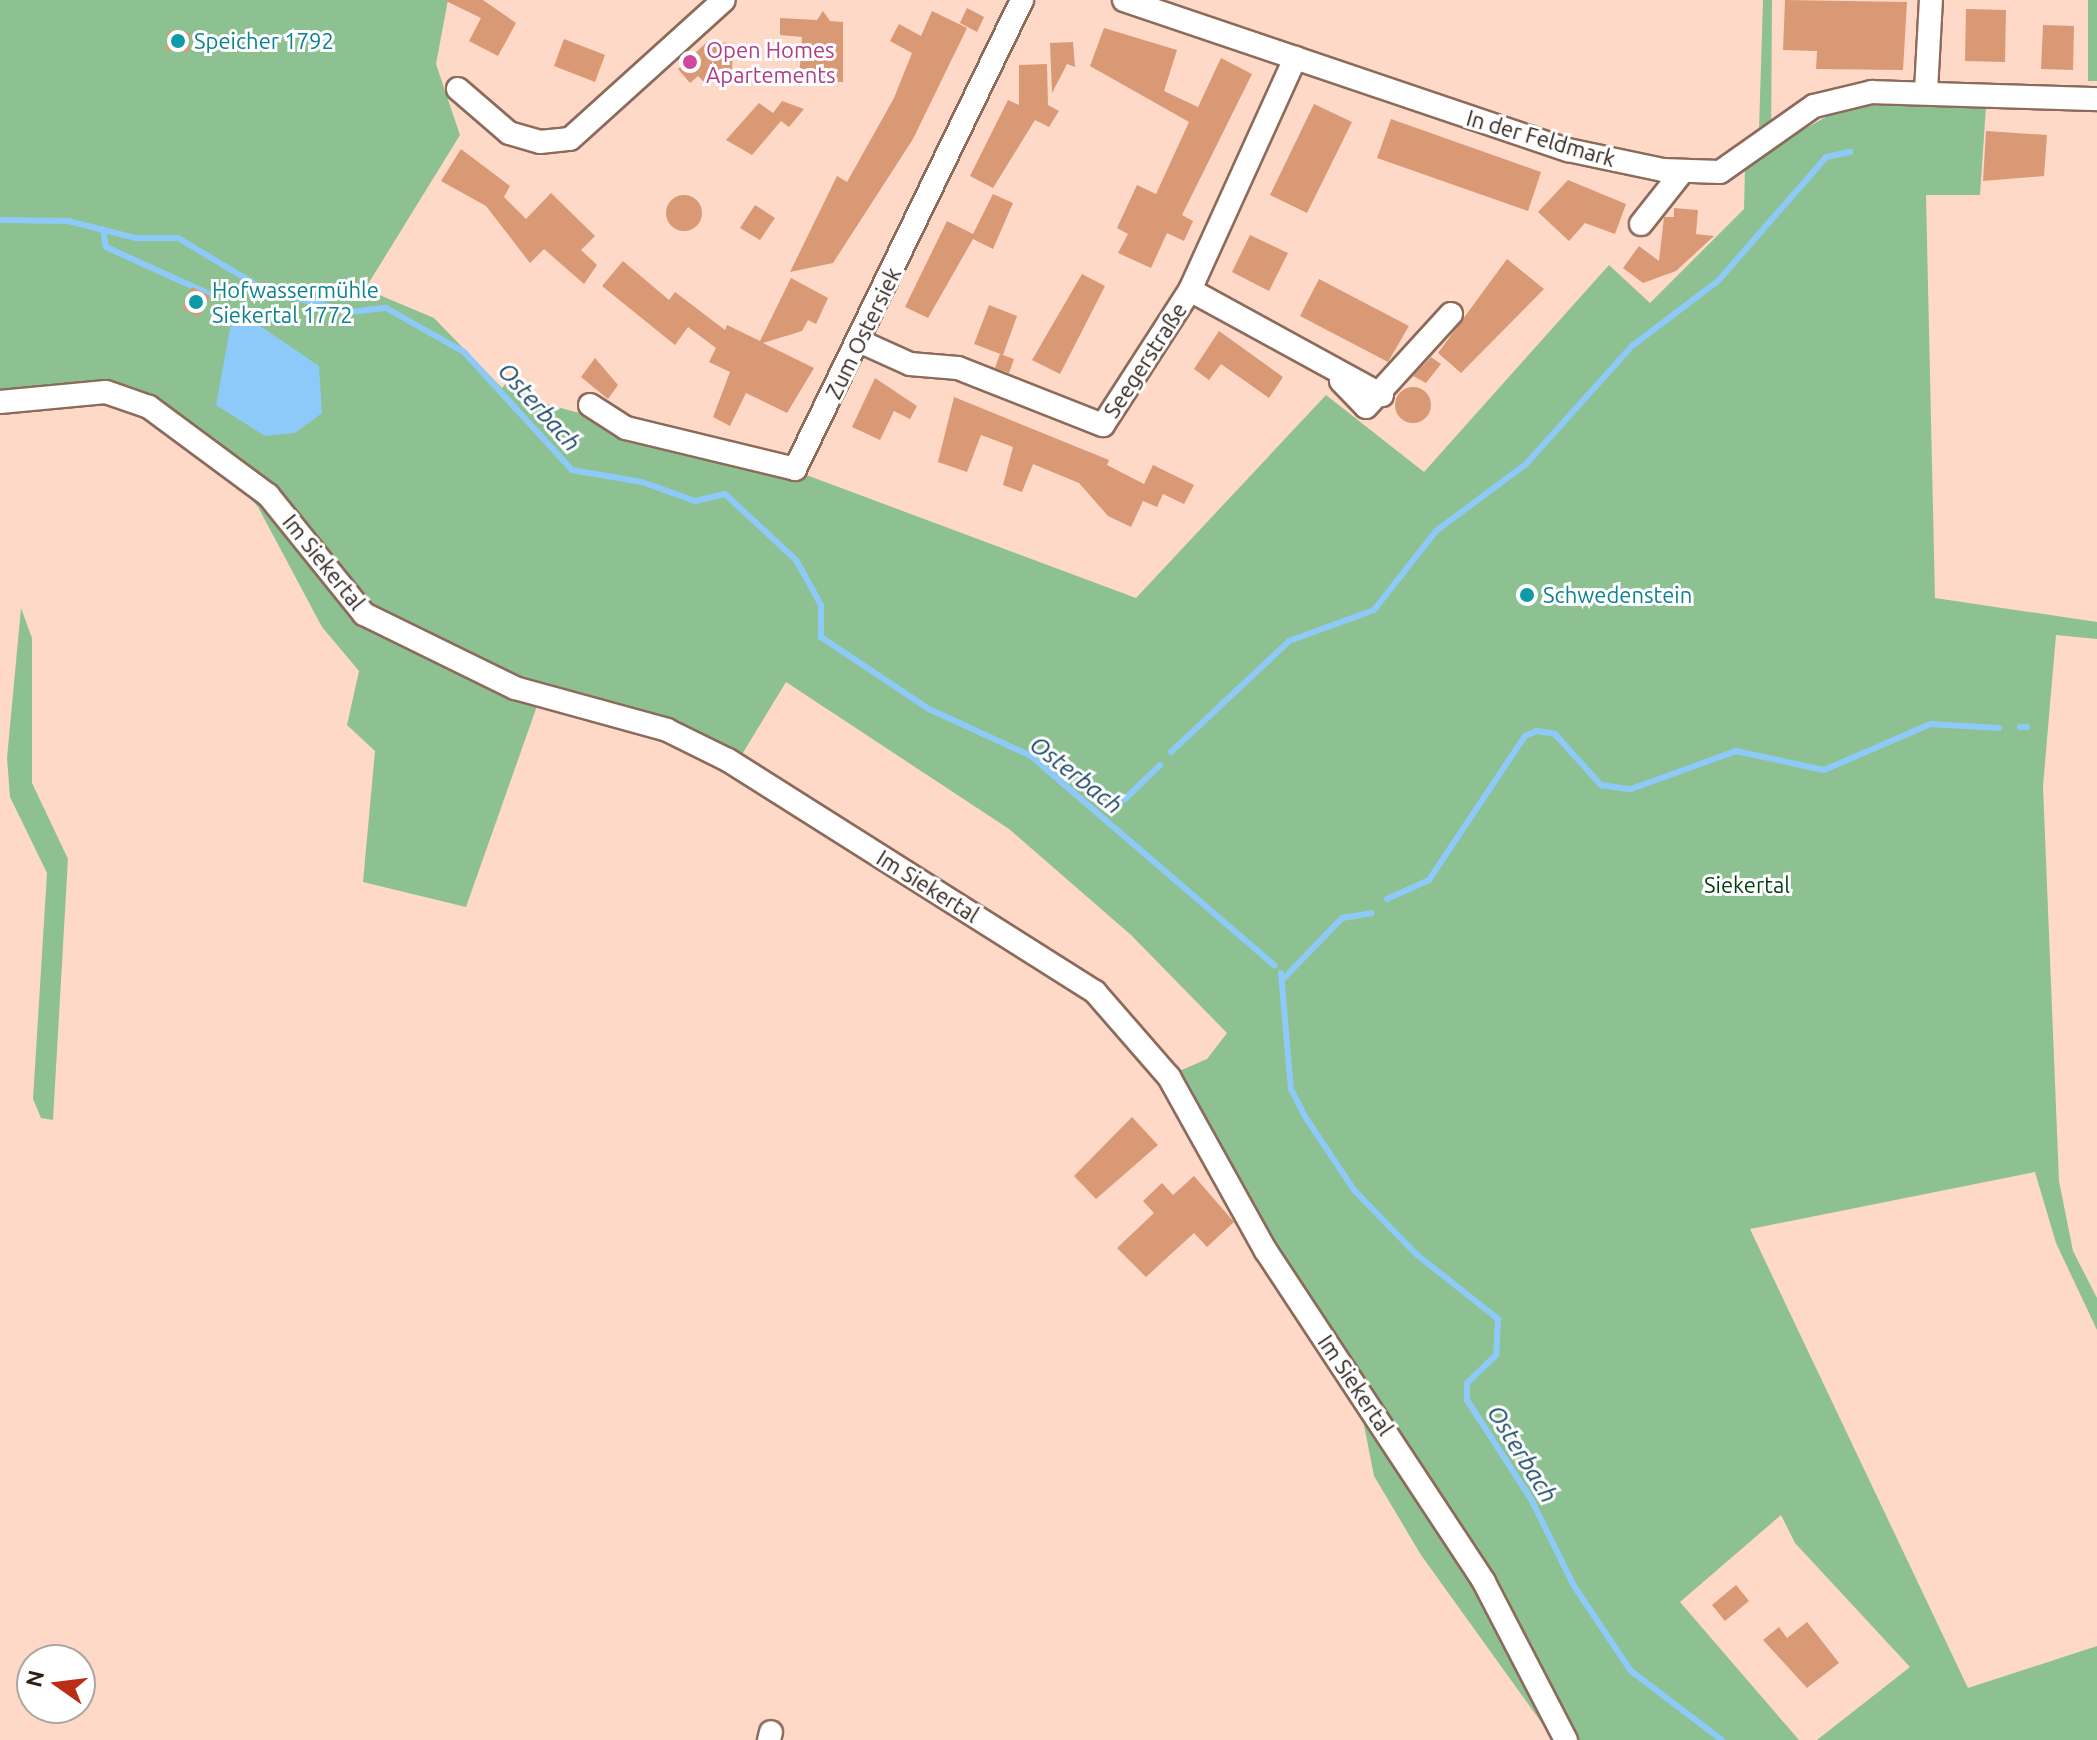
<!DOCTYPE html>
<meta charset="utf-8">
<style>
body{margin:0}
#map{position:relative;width:2097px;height:1740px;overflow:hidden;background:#ffd9c7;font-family:Ubuntu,sans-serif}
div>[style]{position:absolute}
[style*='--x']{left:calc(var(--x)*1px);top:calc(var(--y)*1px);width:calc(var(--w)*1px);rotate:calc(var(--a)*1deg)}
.green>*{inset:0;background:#8ec191}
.water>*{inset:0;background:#8dcaf9}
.stream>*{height:6px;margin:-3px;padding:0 3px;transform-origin:3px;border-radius:3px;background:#8dcaf9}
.building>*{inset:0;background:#d99975}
.round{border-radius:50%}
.roads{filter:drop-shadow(2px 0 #8c6b5b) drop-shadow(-2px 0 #8c6b5b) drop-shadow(0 2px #8c6b5b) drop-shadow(0 -2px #8c6b5b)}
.street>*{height:22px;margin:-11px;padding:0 11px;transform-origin:11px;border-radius:11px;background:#fff}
.dots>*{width:22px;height:22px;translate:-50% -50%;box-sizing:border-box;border:4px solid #fff;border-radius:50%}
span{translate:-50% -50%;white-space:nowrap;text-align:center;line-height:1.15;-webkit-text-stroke:6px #fff;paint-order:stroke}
.culture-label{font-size:22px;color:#0d838f}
.left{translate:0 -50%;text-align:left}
.hotel-label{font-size:22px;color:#b23c85}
.street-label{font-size:22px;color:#2c1f18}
.park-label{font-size:22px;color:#003f10}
.water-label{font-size:24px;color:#1a4767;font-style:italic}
.north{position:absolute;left:16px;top:1644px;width:80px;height:80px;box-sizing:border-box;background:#fff;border:2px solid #aba5a3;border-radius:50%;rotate:284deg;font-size:22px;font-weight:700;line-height:32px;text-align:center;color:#2c1f18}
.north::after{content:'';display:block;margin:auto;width:28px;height:36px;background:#ba2e17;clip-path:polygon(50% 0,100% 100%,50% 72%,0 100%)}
</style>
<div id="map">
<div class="green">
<i style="clip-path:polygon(0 0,448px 0,436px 64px,460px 135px,365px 289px,434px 318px,502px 388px,511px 378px,532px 400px,809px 476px,1136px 598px,1326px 395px,1424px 472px,1609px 265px,1650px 303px,1744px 209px,1745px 168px,1759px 130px,1763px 0,1772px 0,1771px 148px,1847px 105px,1986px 107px,1980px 195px,1926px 195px,1935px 598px,2097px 622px,2097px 639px,2056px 635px,2043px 786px,2059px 1181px,2073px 1251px,2097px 1298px,2097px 1330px,2056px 1243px,2035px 1172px,1750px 1229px,1968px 1688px,2097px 1646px,2097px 1740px,1817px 1740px,1910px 1667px,1795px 1543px,1781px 1515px,1680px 1602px,1799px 1740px,1554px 1740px,1421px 1555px,1374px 1476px,1363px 1420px,1163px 1078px,1207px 1059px,1227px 1033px,1131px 935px,1009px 829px,786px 682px,738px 761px,639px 721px,537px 706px,466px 907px,363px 882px,375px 751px,347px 725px,359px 671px,322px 627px,258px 507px,224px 469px,146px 414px,102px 405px,0 414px)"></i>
<i style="clip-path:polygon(2088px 0,2097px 0,2097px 81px,2088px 81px)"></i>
<i style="clip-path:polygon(21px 608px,32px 638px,32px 783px,68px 859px,53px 1120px,41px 1118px,33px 1099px,47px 873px,10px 797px,7px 758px)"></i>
</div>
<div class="water">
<i style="clip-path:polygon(241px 313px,319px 366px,322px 413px,295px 433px,265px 436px,216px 405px,232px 318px)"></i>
</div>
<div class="stream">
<i style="--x:0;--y:220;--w:68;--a:0.8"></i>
<i style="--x:68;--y:221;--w:69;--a:14.2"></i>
<i style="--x:135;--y:238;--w:43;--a:0"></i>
<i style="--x:178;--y:238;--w:101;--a:30.9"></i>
<i style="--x:265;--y:290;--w:89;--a:14.3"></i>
<i style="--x:351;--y:312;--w:35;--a:-7"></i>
<i style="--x:386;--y:308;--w:90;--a:29.4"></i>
<i style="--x:464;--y:352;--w:160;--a:47.5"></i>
<i style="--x:572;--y:470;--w:71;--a:9.7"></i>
<i style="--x:642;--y:482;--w:56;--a:19.7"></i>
<i style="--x:695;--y:501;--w:31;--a:-13"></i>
<i style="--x:725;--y:494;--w:97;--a:42.9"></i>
<i style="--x:796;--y:560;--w:51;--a:60.9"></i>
<i style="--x:821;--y:605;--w:32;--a:90"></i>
<i style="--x:821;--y:637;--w:130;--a:33.7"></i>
<i style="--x:929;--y:709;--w:112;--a:24.7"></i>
<i style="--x:1031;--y:756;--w:321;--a:40.7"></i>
<i style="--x:103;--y:229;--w:18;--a:81"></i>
<i style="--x:106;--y:247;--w:119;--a:24.4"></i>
<i style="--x:2020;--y:727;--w:7;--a:0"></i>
<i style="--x:1171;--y:752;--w:162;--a:-43.2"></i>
<i style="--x:1289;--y:641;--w:90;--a:-20"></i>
<i style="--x:1374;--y:610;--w:100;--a:-51.9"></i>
<i style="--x:1436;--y:531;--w:112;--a:-36.7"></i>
<i style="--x:1526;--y:464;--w:159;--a:-48.1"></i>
<i style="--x:1632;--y:346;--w:108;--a:-37.1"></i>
<i style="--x:1718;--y:281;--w:164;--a:-48.9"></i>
<i style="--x:1826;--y:157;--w:25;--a:-12"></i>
<i style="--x:1124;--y:800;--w:50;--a:-44.2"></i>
<i style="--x:1387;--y:899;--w:46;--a:-24.3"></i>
<i style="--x:1429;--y:880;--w:173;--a:-56.3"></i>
<i style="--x:1525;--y:736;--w:13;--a:-23"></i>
<i style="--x:1537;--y:731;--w:18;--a:9"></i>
<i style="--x:1555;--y:734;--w:69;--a:48"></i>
<i style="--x:1601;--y:785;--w:30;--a:8"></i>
<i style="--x:1631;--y:789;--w:112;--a:-19.9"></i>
<i style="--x:1736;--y:751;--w:90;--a:12.2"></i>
<i style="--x:1824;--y:770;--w:116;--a:-23.3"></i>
<i style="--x:1931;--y:724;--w:68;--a:3.4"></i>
<i style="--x:1281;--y:973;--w:116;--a:85.1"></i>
<i style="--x:1291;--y:1089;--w:29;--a:63"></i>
<i style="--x:1304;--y:1115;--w:90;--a:56.3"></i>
<i style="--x:1354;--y:1190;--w:89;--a:45.9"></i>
<i style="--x:1416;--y:1254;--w:105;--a:38.4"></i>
<i style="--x:1498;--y:1319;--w:36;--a:93"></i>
<i style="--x:1496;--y:1355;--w:40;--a:136"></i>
<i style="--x:1467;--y:1383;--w:17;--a:90"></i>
<i style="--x:1467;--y:1400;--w:118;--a:57.1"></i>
<i style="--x:1531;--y:1499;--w:97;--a:63.7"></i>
<i style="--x:1574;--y:1586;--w:102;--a:56.2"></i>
<i style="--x:1631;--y:1671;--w:114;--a:37.2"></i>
<i style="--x:1284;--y:978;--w:83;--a:-46"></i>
<i style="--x:1342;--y:918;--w:30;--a:-9"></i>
</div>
<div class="building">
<i style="clip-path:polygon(444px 0,483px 0,516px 23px,498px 56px,469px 41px,481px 18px)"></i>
<i style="clip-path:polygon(1785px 0,1907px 2px,1903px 70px,1816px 69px,1817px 51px,1783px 50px)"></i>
<i style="clip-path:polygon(967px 8px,984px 17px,977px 32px,960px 23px)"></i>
<i style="clip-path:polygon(1966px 9px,2006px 10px,2005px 62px,1965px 61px)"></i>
<i style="clip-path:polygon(823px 11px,830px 21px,843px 22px,843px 82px,799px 81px,802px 37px,780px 35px,780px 18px,817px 20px)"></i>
<i style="clip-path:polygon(932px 11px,967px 28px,913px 139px,833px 263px,790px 272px,837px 176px,847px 182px,894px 98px,912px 53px,890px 41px,899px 24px,921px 36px)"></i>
<i style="clip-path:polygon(2043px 25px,2074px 26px,2073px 70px,2041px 69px)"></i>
<i style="clip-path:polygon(1104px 28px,1177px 50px,1164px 91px,1198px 107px,1221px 58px,1252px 74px,1182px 215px,1193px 221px,1184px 241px,1167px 233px,1151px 268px,1118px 253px,1128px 234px,1117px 228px,1137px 185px,1156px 194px,1189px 122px,1090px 66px)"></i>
<i style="clip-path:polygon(168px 31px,190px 33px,189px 52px,166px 50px)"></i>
<i style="clip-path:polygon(564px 39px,605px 55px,595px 82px,554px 66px)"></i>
<i style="clip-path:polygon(707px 42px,733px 43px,732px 72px,710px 76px,708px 86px,698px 76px,690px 83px,678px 69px)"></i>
<i style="clip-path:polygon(1073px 42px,1075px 67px,1067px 64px,1052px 93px,1050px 43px)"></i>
<i style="clip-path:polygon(1047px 64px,1048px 105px,1059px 111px,1049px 127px,1035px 120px,993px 188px,970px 176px,1008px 100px,1019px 105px,1019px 65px)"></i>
<i style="clip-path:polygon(782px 101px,804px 109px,789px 127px,781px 121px,752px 155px,726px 140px,759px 103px,773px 113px)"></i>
<i style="clip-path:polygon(1314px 104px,1352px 122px,1307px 213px,1270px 195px)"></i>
<i style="clip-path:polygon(1391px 119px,1541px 172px,1528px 211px,1377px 158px)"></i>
<i style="clip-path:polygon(1986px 131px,2047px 135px,2044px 176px,1983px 181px)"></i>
<i style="clip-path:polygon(461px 149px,510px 186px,504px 197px,526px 219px,551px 193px,595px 236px,581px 250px,597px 265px,584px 284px,544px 249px,530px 263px,486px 206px,441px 181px)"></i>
<i style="clip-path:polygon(1568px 180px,1626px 204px,1615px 234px,1585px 223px,1569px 241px,1538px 212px)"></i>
<i style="clip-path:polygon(993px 194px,1013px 203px,993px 249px,973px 239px,928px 318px,905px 307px,947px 221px,973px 234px)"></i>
<i class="round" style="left:666px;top:195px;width:36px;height:36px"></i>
<i style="clip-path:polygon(755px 205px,775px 218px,760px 240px,740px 228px)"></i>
<i style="clip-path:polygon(1674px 208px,1698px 210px,1696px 234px,1714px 236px,1676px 271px,1643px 283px,1623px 268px,1639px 246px,1659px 261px,1664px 217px,1674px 217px)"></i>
<i style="clip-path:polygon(1250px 235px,1288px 253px,1269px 291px,1232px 272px)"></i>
<i style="clip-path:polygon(1507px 259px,1544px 289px,1461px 373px,1438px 353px)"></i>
<i style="clip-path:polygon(623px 261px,669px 300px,675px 292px,725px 330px,727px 325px,760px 341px,791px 278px,828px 298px,816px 324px,808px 320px,802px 331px,763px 343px,814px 368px,787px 413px,746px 393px,730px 426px,713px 417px,730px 372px,709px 362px,716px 348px,688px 327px,675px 345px,602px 286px)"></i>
<i style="clip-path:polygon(1082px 274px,1105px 286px,1060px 374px,1032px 360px)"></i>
<i style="clip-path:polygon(1319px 279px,1409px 326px,1388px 362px,1300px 316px)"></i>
<i style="clip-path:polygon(192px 287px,210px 296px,199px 317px,182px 308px)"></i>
<i style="clip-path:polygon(989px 305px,1017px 316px,1003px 355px,974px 344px)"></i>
<i style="clip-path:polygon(1219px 331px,1283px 377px,1269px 398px,1221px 364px,1209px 380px,1194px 369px)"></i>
<i style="clip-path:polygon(1000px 354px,1014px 359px,1009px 373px,995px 368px)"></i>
<i style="clip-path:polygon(1431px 357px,1441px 364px,1426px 383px,1413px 376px)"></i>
<i style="clip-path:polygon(595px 358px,618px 385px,608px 399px,581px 377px)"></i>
<i style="clip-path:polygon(875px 378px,917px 406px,910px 419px,894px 411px,880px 440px,852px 427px)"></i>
<i class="round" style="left:1395px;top:387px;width:36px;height:36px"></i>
<i style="clip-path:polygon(954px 397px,1109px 460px,1107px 465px,1144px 484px,1153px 465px,1194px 485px,1184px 504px,1163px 494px,1157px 507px,1143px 501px,1131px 527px,1108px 516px,1079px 483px,1033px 464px,1022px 492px,1003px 485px,1013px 447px,981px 435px,967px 472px,938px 462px)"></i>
<i style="clip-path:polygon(1132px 1117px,1158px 1145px,1096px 1199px,1074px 1176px)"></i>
<i style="clip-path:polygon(1194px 1176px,1234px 1222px,1207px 1247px,1194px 1233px,1146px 1277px,1117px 1248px,1154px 1213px,1143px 1201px,1162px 1183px,1173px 1195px)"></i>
<i style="clip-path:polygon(1736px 1585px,1749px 1601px,1725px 1621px,1712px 1605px)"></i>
<i style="clip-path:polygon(1807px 1622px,1839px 1663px,1807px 1688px,1763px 1640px,1779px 1627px,1787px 1638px)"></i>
</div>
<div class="roads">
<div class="street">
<i style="--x:1124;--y:0;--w:469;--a:18.7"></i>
<i style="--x:1568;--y:150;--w:97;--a:11.9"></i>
<i style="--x:1663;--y:170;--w:57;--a:2"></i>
<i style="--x:1720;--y:172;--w:115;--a:-35.1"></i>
<i style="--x:1814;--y:106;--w:60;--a:-13.6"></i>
<i style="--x:1872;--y:92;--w:225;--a:1.8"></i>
<i style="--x:458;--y:89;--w:67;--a:40.8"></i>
<i style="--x:509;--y:133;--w:32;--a:16"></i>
<i style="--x:540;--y:142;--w:30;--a:-6"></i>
<i style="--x:570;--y:139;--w:207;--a:-42.1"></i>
<i style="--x:1926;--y:91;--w:91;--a:-86.9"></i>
<i style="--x:1641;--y:224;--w:66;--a:-51.7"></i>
<i style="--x:1190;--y:290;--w:219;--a:28.7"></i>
<i style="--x:859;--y:341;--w:56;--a:24.3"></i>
<i style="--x:910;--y:364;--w:48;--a:4.8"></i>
<i style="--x:958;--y:368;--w:156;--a:21.5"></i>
<i style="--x:1103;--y:425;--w:161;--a:-57.2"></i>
<i style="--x:1190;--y:290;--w:255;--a:-65.6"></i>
<i style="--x:1341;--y:381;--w:36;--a:46"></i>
<i style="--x:1366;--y:407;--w:126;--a:-47.6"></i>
<i style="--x:0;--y:402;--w:106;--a:-5.4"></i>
<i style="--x:106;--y:392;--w:46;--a:19.2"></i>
<i style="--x:149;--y:407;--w:148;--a:36.5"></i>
<i style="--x:268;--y:495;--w:153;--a:51.1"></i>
<i style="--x:364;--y:614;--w:168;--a:26.1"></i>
<i style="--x:515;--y:688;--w:158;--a:15.4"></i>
<i style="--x:667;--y:730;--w:68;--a:26.2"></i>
<i style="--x:728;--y:760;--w:434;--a:32.3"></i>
<i style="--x:1095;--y:992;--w:113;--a:49"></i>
<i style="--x:1169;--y:1077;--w:199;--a:60.9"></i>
<i style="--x:1266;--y:1251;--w:396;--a:56.6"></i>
<i style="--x:1484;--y:1582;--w:178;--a:62.6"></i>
<i style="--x:590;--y:405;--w:43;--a:32.6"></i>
<i style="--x:626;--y:428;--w:174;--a:13.6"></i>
<i style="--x:795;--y:469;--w:521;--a:-64.17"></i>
<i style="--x:769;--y:1740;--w:8;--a:-76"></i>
</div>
</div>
<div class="dots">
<i style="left:178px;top:41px;background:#0f9aa8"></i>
<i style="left:690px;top:62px;background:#d1479c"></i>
<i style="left:196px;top:302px;background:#0f9aa8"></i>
<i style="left:1527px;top:595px;background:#0f9aa8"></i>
</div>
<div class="culture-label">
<span class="left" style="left:194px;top:41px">Speicher 1792</span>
<span class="left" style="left:212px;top:302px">Hofwassermühle<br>Siekertal 1772</span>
<span class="left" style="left:1543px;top:595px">Schwedenstein</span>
</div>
<div class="hotel-label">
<span class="left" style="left:706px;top:62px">Open Homes<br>Apartements</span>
</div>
<div class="street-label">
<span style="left:1541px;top:138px;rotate:16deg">In der Feldmark</span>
<span style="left:863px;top:333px;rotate:-64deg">Zum Ostersiek</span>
<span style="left:1145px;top:360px;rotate:-57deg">Seegerstraße</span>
<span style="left:324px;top:562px;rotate:51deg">Im Siekertal</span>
<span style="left:928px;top:886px;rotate:32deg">Im Siekertal</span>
<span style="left:1356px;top:1385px;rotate:56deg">Im Siekertal</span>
</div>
<div class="park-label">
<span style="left:1747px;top:885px">Siekertal</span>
</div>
<div class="water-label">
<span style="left:539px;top:407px;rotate:48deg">Osterbach</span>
<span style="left:1076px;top:775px;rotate:38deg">Osterbach</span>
<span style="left:1522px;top:1454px;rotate:58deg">Osterbach</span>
</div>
<div class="north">N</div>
</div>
